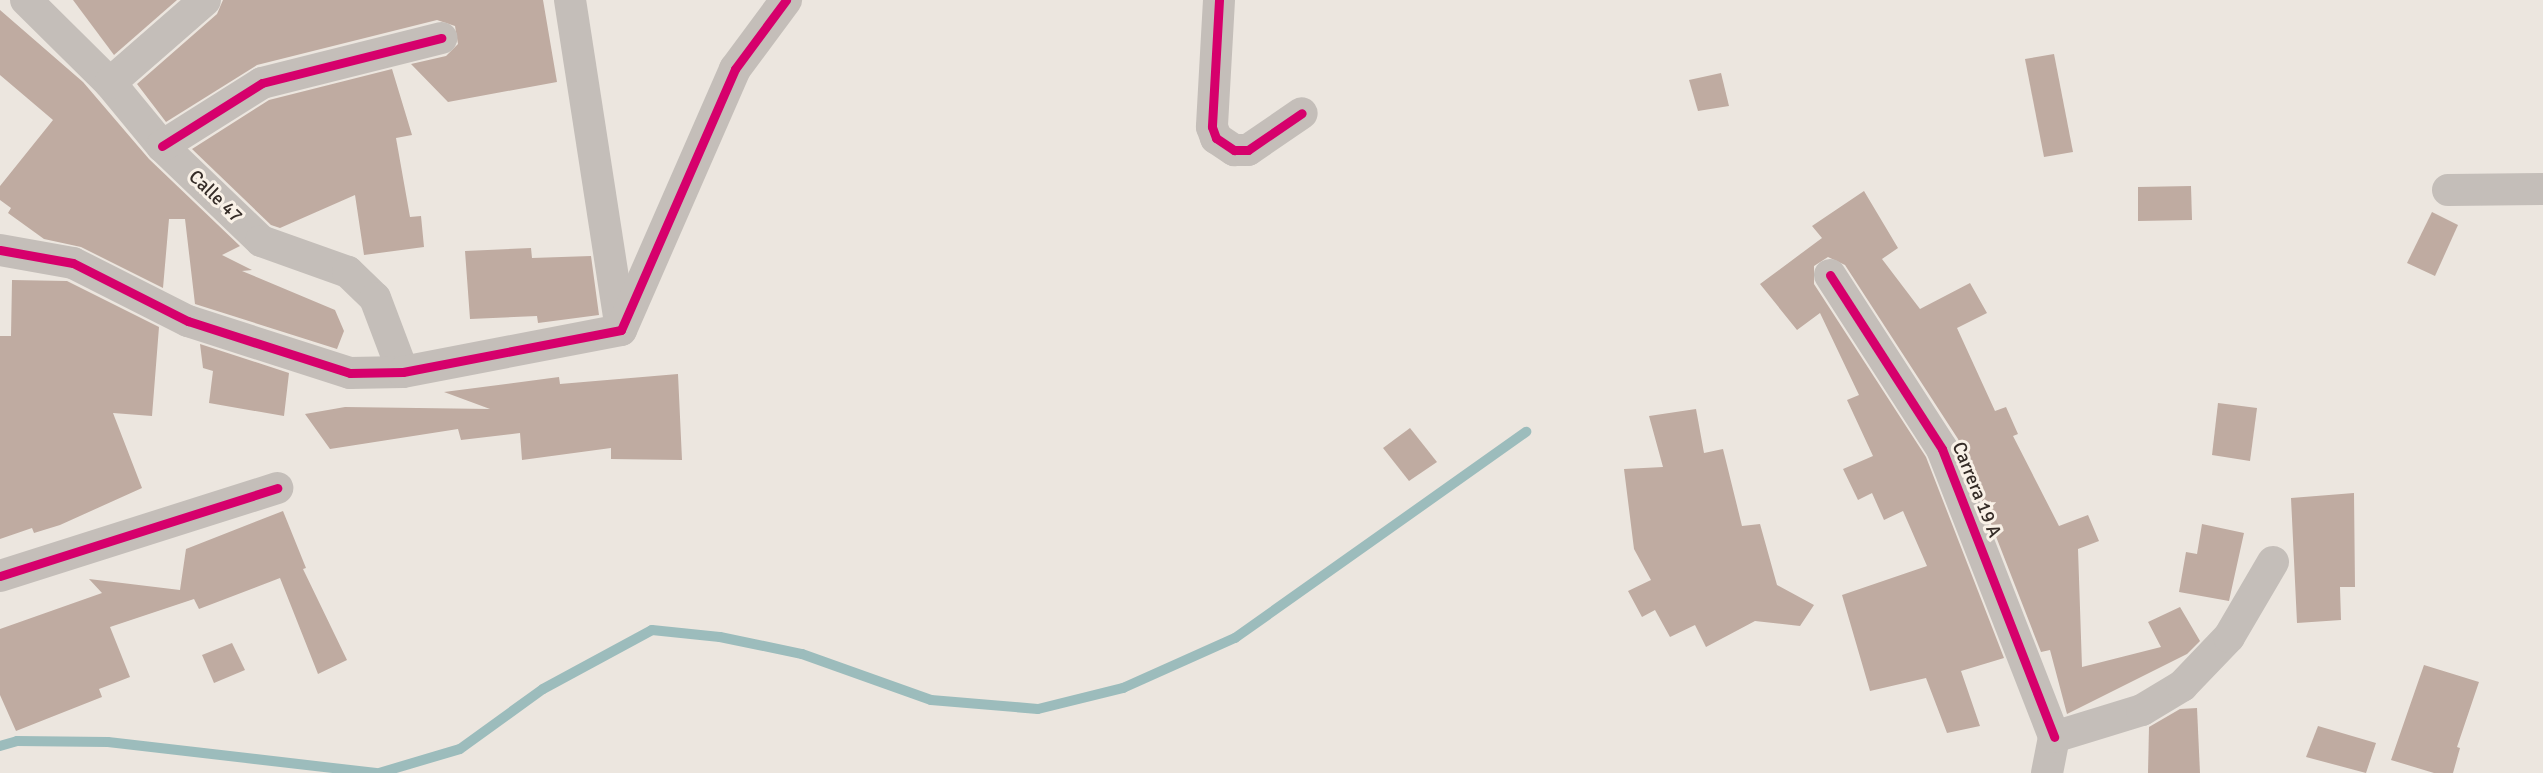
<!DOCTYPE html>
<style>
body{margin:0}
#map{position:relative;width:2543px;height:773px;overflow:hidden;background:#ece6df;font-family:Signika,sans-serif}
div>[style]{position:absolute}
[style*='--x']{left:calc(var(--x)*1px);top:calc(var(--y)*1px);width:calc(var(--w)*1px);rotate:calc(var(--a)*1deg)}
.stream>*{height:10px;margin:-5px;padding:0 5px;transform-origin:5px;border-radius:5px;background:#9cbcbc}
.building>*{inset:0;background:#bfaba1}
.minor>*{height:32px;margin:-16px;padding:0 16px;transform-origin:16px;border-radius:16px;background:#c4beb9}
.cycleway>*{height:9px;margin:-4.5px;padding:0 4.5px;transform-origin:4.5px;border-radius:4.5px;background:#d6006c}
span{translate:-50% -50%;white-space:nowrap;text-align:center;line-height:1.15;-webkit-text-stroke:6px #f9f1e7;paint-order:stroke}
.street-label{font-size:19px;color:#352c27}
</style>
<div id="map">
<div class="stream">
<i style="--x:0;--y:746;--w:18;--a:-16"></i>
<i style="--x:17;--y:741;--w:91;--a:0.6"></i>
<i style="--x:108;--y:742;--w:270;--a:6.6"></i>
<i style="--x:379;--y:773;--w:84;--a:-16.5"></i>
<i style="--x:460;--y:749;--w:102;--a:-35.9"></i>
<i style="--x:543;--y:689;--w:124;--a:-28.4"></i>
<i style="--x:652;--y:630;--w:68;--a:5.9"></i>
<i style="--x:720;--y:637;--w:84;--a:11.7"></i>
<i style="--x:802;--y:654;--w:137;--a:19.6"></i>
<i style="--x:931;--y:700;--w:107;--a:4.8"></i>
<i style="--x:1038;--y:709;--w:88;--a:-13.9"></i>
<i style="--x:1123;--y:688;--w:123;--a:-24.1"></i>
<i style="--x:1235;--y:638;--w:357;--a:-35.3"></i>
</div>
<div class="building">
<i style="clip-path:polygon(73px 0,177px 0,114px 55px)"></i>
<i style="clip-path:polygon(223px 0,543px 0,557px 82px,448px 102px,411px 64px,446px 56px,458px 44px,455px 26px,437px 20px,257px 65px,166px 122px,137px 84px,217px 14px)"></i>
<i style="clip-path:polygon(0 10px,83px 82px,149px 159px,240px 246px,222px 255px,252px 270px,242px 271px,335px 310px,344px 331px,337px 349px,195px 304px,185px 219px,169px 219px,163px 288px,81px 247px,44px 239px,8px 213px,11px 208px,0 200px,0 186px,53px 120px,0 75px)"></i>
<i style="clip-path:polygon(2054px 54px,2073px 152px,2044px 157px,2025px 59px)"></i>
<i style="clip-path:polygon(392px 69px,412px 135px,396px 138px,410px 217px,421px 216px,424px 247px,364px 255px,355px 195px,280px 228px,271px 225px,192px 149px,269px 100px)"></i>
<i style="clip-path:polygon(1721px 73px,1729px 106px,1698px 111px,1689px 80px)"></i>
<i style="clip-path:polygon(2191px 186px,2192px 220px,2138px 221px,2138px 187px)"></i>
<i style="clip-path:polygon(1864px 191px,1898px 248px,1882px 259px,1920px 309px,1970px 283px,1987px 313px,1957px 328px,1995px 411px,2006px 407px,2018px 434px,2013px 436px,2059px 526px,2088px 515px,2099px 541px,2078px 549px,2082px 667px,2161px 647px,2148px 622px,2180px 607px,2200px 641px,2187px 654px,2067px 714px,2050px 650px,2041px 652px,1958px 439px,1845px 265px,1828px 257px,1814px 266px,1814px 284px,1926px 457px,2004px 658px,1961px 671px,1980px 726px,1947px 733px,1926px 678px,1870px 691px,1842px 595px,1927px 566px,1903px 511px,1884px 520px,1872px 493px,1858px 500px,1843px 469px,1873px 456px,1847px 400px,1859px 395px,1820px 313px,1797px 330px,1760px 284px,1822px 238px,1812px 226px)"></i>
<i style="clip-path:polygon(2432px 212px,2458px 225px,2435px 276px,2407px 263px)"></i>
<i style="clip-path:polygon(531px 248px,532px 258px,591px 256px,599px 315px,538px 323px,537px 316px,470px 319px,465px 251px)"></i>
<i style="clip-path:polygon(12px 280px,67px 281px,159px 327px,152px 416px,113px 413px,142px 488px,60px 525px,34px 533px,32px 528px,0 539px,0 336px,11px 336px)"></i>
<i style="clip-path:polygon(200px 344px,289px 373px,284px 416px,209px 403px,213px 371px,203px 368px)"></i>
<i style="clip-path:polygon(678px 374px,682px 460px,611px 459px,611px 448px,522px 460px,520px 433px,461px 440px,458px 429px,330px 449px,305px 414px,345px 407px,490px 409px,444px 392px,559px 377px,560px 384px)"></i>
<i style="clip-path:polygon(2218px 403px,2257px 408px,2250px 461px,2212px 455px)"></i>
<i style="clip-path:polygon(1696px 409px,1704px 453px,1723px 449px,1742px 526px,1760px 524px,1777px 585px,1814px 605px,1800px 626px,1755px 621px,1706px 647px,1695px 625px,1670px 637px,1655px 610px,1642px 617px,1628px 591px,1651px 580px,1634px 549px,1624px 469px,1663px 467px,1649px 416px)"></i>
<i style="clip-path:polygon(1410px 428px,1437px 462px,1409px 481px,1383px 448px)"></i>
<i style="clip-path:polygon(2354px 493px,2355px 587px,2340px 587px,2341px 620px,2297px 623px,2291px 498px)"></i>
<i style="clip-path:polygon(283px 511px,306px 568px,303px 569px,347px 660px,318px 674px,280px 578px,199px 609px,194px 599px,110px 627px,130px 677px,99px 689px,102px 697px,16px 731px,0 695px,0 629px,102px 593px,89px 579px,180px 590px,186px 549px)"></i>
<i style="clip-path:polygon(2202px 524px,2244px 533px,2229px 601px,2179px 592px,2186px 552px,2197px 554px)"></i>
<i style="clip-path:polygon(232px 643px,245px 670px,214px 683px,202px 655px)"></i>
<i style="clip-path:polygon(2424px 665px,2479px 682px,2457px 747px,2460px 748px,2453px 773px,2434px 773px,2391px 760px)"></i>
<i style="clip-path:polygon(2197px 708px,2200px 773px,2148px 773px,2149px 727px,2180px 709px)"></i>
<i style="clip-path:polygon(2318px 726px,2376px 743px,2366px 773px,2306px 757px)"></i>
</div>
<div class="minor">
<i style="--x:26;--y:0;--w:118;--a:44.7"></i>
<i style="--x:110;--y:83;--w:82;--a:50.5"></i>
<i style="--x:162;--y:146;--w:137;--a:43.8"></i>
<i style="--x:261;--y:241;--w:92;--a:19.6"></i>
<i style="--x:348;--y:272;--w:37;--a:44"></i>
<i style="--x:375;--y:298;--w:79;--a:69.3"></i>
<i style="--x:570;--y:0;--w:332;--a:81.2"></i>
<i style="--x:1219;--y:0;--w:127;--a:93.2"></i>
<i style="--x:1212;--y:127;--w:12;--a:70"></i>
<i style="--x:1216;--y:138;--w:22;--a:34"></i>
<i style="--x:1234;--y:150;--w:14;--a:0"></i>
<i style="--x:1248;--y:150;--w:65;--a:-34.4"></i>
<i style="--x:110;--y:83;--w:126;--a:-41.1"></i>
<i style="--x:162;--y:146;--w:118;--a:-32.2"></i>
<i style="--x:262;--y:83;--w:185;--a:-14.1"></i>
<i style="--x:2448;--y:190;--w:95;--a:-0.6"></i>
<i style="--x:0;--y:250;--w:74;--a:10.1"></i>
<i style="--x:73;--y:263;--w:129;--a:26.8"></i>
<i style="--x:188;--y:321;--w:170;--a:17.8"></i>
<i style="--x:350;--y:373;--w:53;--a:-1.1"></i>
<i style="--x:403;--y:372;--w:222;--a:-10.9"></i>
<i style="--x:621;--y:330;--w:285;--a:-66.4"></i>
<i style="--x:735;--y:69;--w:86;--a:-53.5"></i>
<i style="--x:1830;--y:275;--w:207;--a:57.2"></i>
<i style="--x:1942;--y:449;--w:309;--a:68.7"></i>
<i style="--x:0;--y:576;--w:291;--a:-17.6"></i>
<i style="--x:2047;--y:773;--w:37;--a:-79"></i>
<i style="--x:2054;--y:737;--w:92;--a:-17.1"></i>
<i style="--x:2142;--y:710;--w:47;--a:-31"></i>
<i style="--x:2182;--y:686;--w:68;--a:-46.2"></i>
<i style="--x:2229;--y:637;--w:87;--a:-59.6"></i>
</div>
<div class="cycleway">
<i style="--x:1219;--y:0;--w:127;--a:93.2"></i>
<i style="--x:1212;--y:127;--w:12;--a:70"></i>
<i style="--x:1216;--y:138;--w:22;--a:34"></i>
<i style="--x:1234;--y:150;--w:14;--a:0"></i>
<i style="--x:1248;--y:150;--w:65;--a:-34.4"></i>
<i style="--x:162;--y:146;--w:118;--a:-32.2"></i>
<i style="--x:262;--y:83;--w:185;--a:-14.1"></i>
<i style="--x:0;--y:250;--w:74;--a:10.1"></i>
<i style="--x:73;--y:263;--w:129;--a:26.8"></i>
<i style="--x:188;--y:321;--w:170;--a:17.8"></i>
<i style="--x:350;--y:373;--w:53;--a:-1.1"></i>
<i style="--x:403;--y:372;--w:222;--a:-10.9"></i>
<i style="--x:621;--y:330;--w:285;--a:-66.4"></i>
<i style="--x:735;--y:69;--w:86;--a:-53.5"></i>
<i style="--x:1830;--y:275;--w:207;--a:57.2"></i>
<i style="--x:1942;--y:449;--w:309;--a:68.7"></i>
<i style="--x:0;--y:576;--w:291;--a:-17.6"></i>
</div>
<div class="street-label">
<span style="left:215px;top:197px;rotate:44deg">Calle 47</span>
<span style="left:1976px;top:490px;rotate:68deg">Carrera 19 A</span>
</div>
</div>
